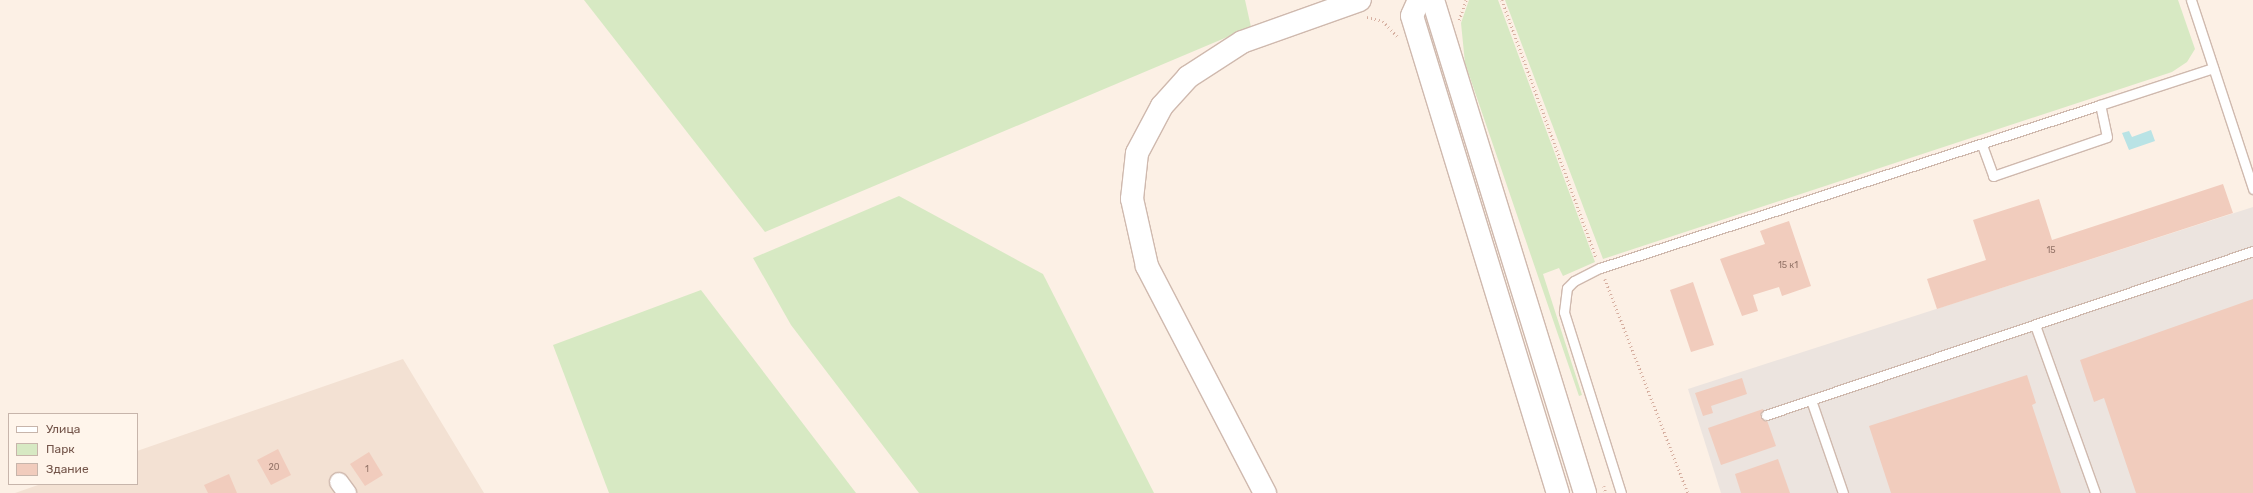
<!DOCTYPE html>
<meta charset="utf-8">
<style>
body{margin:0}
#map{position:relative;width:2253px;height:493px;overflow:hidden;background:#fcf0e5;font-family:Rubik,sans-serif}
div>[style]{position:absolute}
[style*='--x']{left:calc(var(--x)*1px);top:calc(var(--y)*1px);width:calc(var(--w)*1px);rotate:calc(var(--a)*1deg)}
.residential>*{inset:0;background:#f3e1d3}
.industrial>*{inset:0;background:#ece4df}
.green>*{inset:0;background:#d7e9c3}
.water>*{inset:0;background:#b9e3e5}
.building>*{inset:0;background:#f1ccbd}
.path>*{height:2.5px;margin-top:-1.25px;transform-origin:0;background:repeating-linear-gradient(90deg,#d6afa0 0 1px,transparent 0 4px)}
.roads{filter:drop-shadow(1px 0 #cfb9ae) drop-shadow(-1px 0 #cfb9ae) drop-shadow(0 1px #cfb9ae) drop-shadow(0 -1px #cfb9ae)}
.lane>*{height:9px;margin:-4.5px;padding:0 4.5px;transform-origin:4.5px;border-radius:4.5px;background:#fff}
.street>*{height:18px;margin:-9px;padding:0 9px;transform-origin:9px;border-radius:9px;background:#fff}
.secondary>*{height:22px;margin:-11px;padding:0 11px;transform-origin:11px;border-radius:11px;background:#fff}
span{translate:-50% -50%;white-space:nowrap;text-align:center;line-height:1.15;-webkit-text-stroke:3.5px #fff5eb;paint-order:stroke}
.number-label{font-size:9px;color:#937367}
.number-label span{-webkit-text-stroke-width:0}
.legend{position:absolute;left:8px;top:413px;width:130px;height:72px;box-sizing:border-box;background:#fff5eb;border:1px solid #c7b5ab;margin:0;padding:5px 7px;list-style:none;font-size:12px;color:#74554a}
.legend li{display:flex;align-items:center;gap:8px;height:20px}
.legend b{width:20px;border:1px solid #c7b5ab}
</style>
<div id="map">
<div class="residential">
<i style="clip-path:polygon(403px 359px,484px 493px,15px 493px,41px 484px,137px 484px,137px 451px)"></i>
</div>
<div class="industrial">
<i style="clip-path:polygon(2253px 207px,2253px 493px,1721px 493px,1688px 389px)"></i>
</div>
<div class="green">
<i style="clip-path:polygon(584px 0,1245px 0,1251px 27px,765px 232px)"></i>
<i style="clip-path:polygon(1469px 0,1498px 0,1595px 262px,1563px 276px,1559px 268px,1543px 274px,1582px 395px,1579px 396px,1465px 63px,1461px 23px)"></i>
<i style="clip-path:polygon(1505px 0,2178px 0,2195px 49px,2187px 62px,2172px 72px,1603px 259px)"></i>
<i style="clip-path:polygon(899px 196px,1043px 274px,1154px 493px,919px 493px,791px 325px,753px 258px)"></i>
<i style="clip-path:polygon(701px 290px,856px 493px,609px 493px,553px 345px)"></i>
</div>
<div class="water">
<i style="clip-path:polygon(2151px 130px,2155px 141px,2129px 150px,2122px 133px,2129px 131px,2132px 137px)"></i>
</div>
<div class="building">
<i style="clip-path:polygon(2223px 184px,2233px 213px,1937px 309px,1927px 279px,1986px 260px,1973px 220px,2039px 199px,2052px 240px)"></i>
<i style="clip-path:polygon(1789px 221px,1811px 286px,1782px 296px,1779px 287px,1753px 295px,1758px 311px,1742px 316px,1720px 259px,1765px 244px,1760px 231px)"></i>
<i style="clip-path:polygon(1693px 282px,1714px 345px,1691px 352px,1670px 290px)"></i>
<i style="clip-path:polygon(2253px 299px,2253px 493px,2136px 493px,2104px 398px,2094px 402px,2080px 360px)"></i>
<i style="clip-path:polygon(2027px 375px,2036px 403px,2032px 405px,2061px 493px,1891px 493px,1869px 426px)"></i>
<i style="clip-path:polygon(1742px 378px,1747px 394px,1711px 406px,1713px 413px,1703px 416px,1695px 393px)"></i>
<i style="clip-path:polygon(1763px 409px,1776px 446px,1721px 465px,1708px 428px)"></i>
<i style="clip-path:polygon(278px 449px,291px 475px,271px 485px,257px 460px)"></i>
<i style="clip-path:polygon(369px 452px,383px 475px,365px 486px,350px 464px)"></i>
<i style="clip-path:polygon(1778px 459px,1790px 493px,1741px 493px,1735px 474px)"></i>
<i style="clip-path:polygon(229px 474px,237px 493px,208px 493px,204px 485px)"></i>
</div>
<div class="path">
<i style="--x:1502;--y:0;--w:274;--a:69.9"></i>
<i style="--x:1367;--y:17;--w:16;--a:14"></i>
<i style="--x:1383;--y:21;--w:22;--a:47"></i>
<i style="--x:1459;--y:20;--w:21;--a:-71"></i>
<i style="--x:1605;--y:279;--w:230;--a:68.8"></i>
<i style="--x:1604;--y:486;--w:7;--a:74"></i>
</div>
<div class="roads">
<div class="lane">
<i style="--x:2191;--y:0;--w:199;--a:71.8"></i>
<i style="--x:1982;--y:145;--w:33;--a:70"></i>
<i style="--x:1993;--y:176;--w:120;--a:-18.9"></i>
<i style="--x:2107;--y:137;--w:33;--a:-102"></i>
<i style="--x:2100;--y:105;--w:119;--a:-18.1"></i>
<i style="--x:2035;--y:325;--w:178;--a:70.3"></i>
<i style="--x:1811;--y:400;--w:98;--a:71"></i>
<i style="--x:1766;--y:415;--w:514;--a:-18.61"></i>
<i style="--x:1621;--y:493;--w:190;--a:-107.5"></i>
<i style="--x:1564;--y:312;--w:24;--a:-83"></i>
<i style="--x:1567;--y:288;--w:10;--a:-45"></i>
<i style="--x:1574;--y:281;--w:29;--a:-27"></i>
<i style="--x:1600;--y:268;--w:526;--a:-18.06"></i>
</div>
<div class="street">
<i style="--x:339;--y:482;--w:14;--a:54"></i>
</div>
<div class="secondary">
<i style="--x:1419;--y:0;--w:17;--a:114"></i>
<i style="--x:1412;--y:16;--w:499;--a:73"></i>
<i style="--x:1433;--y:0;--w:516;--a:72.86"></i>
<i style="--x:1265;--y:493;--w:256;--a:-117.5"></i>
<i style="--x:1147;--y:266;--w:69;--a:-102.6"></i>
<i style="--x:1132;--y:199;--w:46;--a:-83.8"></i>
<i style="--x:1137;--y:153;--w:53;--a:-62"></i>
<i style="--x:1162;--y:106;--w:39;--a:-48"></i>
<i style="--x:1188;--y:77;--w:64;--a:-32.9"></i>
<i style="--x:1242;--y:42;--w:125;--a:-19.6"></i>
</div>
</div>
<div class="number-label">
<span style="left:2051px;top:250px">15</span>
<span style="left:1788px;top:265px">15 к1</span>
<span style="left:274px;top:467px">20</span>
<span style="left:367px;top:469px">1</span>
</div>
<ul class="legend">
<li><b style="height:5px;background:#fff"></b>Улица</li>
<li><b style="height:11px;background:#d7e9c3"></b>Парк</li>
<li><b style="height:11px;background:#f1ccbd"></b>Здание</li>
</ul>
</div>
